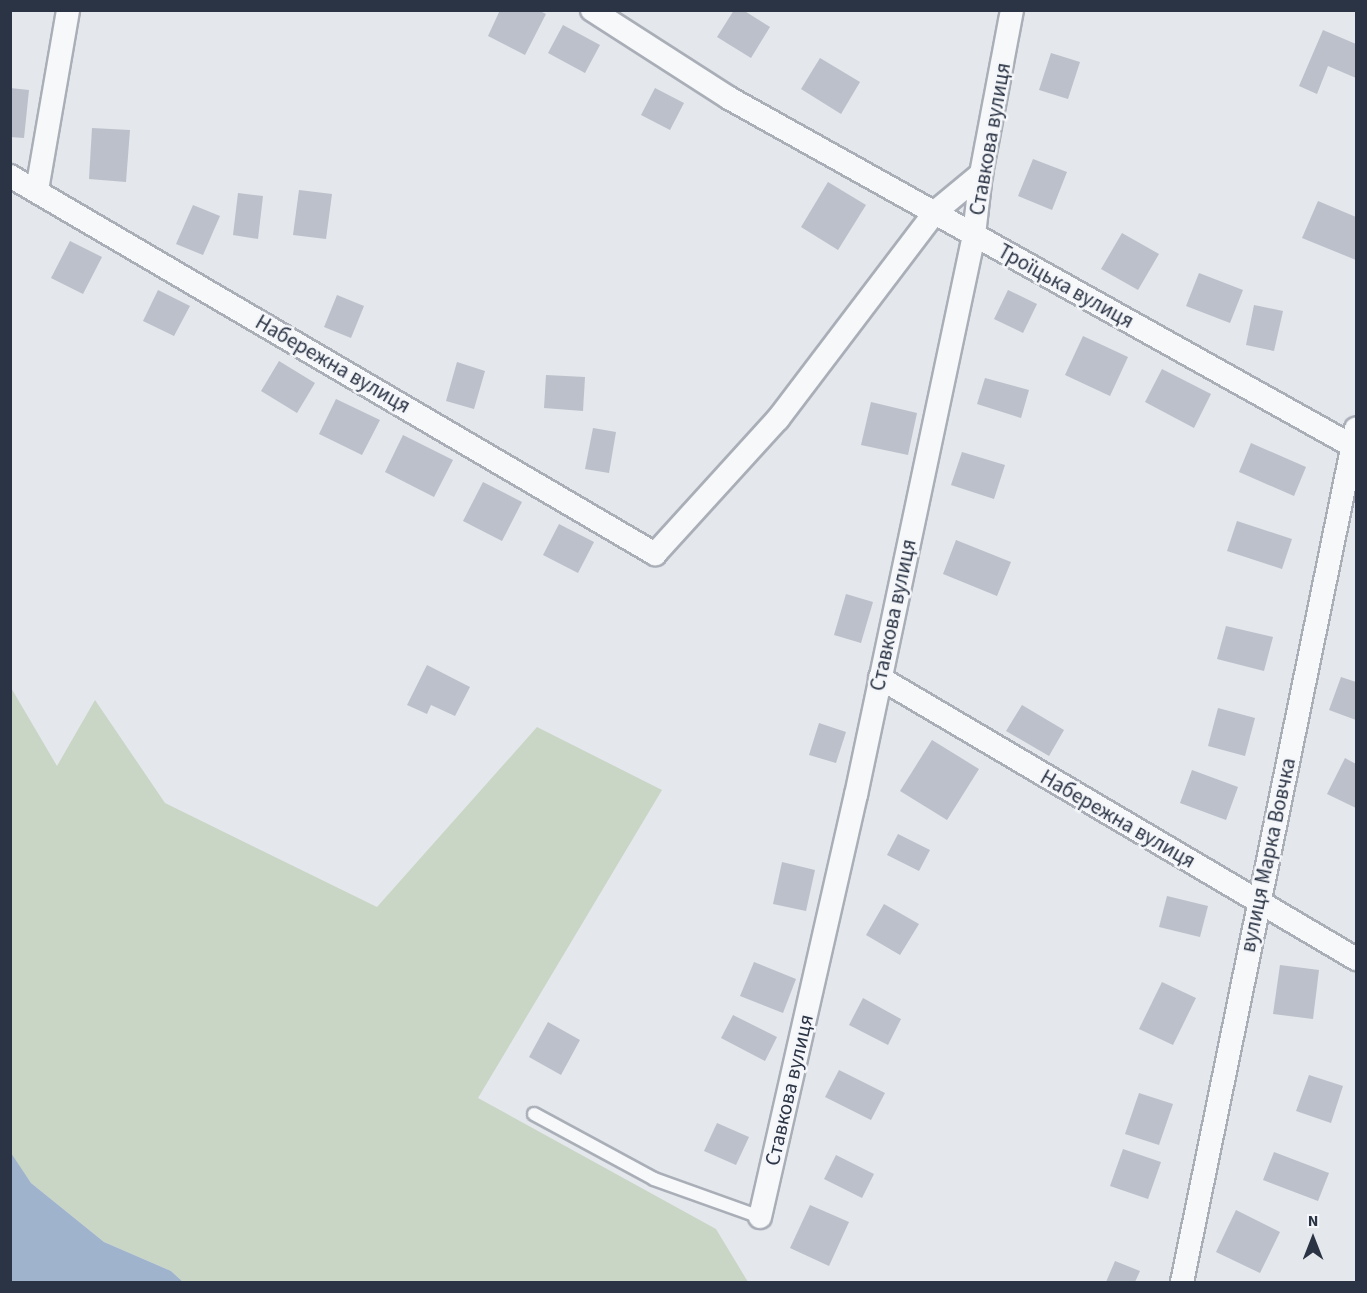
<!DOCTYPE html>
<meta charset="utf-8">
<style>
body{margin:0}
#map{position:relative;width:1367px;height:1293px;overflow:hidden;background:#e4e7ec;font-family:"Source Sans 3",sans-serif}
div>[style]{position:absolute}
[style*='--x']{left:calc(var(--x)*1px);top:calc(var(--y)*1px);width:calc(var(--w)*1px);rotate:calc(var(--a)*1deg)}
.green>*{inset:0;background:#c9d6c5}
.water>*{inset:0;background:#9fb4cc}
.building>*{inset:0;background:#bbc0ca}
.roads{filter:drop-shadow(2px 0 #a9aeb7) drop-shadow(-2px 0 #a9aeb7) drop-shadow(0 2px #a9aeb7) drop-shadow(0 -2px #a9aeb7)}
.lane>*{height:12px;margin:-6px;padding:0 6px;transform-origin:6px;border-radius:6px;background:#f7f8fa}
.street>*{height:22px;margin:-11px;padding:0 11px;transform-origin:11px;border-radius:11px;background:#f7f8fa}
span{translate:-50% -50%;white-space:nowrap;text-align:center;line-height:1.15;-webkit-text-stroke:5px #f4f6f9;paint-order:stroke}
.street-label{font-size:21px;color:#2b3445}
.frame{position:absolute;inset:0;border:12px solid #2b3445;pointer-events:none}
.north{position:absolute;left:1283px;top:1209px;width:60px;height:60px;-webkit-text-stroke:4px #f4f6f9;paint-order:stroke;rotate:0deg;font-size:16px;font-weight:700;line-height:24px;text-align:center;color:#2b3445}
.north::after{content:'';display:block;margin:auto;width:21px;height:27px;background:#2b3445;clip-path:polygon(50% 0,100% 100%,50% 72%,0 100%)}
</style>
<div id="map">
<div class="green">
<i style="clip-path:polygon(10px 686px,57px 766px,95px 700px,165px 803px,377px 907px,537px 727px,662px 790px,478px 1098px,716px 1229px,748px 1282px,183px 1282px,171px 1271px,104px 1242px,31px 1183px,10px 1153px)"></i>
</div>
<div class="water">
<i style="clip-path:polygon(11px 1153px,31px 1183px,104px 1242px,171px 1271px,183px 1282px,11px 1282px)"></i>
</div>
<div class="building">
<i style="clip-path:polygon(500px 10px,538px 10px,546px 14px,525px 55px,488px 36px)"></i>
<i style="clip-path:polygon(734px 10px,743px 10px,770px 27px,751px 58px,717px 37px)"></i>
<i style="clip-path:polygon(563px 25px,600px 45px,585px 73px,548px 53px)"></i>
<i style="clip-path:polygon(1323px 30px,1356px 44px,1356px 78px,1328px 66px,1317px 94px,1299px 86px)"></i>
<i style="clip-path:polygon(1051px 53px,1080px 62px,1068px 99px,1039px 90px)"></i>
<i style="clip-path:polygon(820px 58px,860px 82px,841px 114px,801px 89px)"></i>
<i style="clip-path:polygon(10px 88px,29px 90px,24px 138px,10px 137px)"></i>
<i style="clip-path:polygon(655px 88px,684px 103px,670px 130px,641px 115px)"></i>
<i style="clip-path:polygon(92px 128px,130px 130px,126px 182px,89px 179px)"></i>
<i style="clip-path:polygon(1033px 159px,1067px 172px,1052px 210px,1018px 196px)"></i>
<i style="clip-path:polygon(828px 182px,866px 205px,838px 250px,801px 227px)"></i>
<i style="clip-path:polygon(299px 190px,332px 194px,326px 239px,293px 235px)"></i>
<i style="clip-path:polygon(238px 193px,263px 196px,258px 239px,233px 235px)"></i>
<i style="clip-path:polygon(1318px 201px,1356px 217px,1356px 260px,1302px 238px)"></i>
<i style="clip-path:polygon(193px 205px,220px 216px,203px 255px,176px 244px)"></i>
<i style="clip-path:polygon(1122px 233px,1159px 254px,1138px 290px,1101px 269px)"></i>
<i style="clip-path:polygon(70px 241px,102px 257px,83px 294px,51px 278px)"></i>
<i style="clip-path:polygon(1199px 273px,1243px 290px,1230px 323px,1186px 306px)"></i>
<i style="clip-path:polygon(158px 290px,190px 306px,174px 336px,143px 321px)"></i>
<i style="clip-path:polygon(1008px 290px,1037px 304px,1023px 333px,994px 319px)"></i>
<i style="clip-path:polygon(337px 295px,364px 306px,351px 338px,324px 327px)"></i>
<i style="clip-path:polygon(1254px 305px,1283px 311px,1274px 351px,1246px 345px)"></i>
<i style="clip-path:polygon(1083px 336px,1128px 357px,1110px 396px,1065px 375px)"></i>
<i style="clip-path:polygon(279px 361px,315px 383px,297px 413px,261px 391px)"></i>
<i style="clip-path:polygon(457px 362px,485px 371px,474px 409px,446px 401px)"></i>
<i style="clip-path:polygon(1162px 369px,1211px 394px,1194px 428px,1145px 402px)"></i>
<i style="clip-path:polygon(546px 375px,585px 377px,583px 411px,544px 408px)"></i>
<i style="clip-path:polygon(985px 378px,1029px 390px,1021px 418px,977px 404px)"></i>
<i style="clip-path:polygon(336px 399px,380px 420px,362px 455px,319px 434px)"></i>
<i style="clip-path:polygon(871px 402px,917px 413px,908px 455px,861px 445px)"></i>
<i style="clip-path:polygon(593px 428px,616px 432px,609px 473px,585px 469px)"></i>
<i style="clip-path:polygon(403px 435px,453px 460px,434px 497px,385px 472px)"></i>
<i style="clip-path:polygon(1251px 443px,1306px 467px,1294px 496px,1239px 472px)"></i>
<i style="clip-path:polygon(962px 452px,1005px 465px,994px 499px,951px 485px)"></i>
<i style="clip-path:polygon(483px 482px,522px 502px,502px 541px,463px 521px)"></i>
<i style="clip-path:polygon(1237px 521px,1292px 539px,1282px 569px,1227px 551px)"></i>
<i style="clip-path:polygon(559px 524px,594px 542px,578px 573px,543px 555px)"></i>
<i style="clip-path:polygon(956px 540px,1011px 562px,997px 596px,943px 574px)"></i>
<i style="clip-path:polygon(846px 594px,873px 602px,861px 643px,834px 635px)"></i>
<i style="clip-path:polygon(1226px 626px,1273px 637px,1264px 671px,1217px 659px)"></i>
<i style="clip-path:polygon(427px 665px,470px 687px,455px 716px,431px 705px,427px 714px,407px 705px)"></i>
<i style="clip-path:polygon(1341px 677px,1356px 682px,1356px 720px,1329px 710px)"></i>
<i style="clip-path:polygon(1022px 705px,1064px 730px,1049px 756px,1006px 731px)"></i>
<i style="clip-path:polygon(1218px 708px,1255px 718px,1245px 756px,1208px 746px)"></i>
<i style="clip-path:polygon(819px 723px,846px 732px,836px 763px,809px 755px)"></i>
<i style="clip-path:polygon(932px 740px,979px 769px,947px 820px,900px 791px)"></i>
<i style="clip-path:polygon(1345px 758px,1356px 764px,1356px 808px,1327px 794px)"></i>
<i style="clip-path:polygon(1192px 770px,1238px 787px,1226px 820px,1180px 803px)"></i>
<i style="clip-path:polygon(898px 834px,930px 850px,919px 871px,887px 855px)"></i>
<i style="clip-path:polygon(782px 862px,815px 870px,806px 911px,773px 904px)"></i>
<i style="clip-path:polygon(1167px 896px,1208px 906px,1200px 937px,1159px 927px)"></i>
<i style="clip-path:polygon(884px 904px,919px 924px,900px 955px,866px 935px)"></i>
<i style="clip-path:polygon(754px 962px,796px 979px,783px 1013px,740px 996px)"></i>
<i style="clip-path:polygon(1280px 965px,1319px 970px,1313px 1019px,1273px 1014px)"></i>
<i style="clip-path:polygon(1162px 982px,1196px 998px,1173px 1045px,1139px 1029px)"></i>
<i style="clip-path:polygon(863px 998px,901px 1019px,888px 1045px,849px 1025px)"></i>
<i style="clip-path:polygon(733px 1015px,777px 1037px,765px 1061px,721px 1038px)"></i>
<i style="clip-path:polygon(548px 1022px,580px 1040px,561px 1075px,529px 1057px)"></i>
<i style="clip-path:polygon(839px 1070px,885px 1093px,871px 1120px,825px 1097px)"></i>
<i style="clip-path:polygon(1309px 1075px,1343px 1086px,1331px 1123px,1296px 1111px)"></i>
<i style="clip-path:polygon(1139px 1093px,1173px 1104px,1159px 1145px,1125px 1134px)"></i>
<i style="clip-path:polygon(717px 1123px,749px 1137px,736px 1165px,704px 1151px)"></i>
<i style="clip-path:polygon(1123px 1149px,1161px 1162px,1148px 1199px,1110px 1186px)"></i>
<i style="clip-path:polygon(1274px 1152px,1329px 1173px,1318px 1201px,1263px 1180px)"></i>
<i style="clip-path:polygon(836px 1155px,874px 1174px,862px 1198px,824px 1179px)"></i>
<i style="clip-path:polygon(810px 1205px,849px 1222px,829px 1266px,790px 1248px)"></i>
<i style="clip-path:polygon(1236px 1210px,1280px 1232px,1260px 1273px,1216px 1252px)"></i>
<i style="clip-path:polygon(1115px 1261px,1140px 1271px,1135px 1282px,1106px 1282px)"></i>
</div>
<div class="roads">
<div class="lane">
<i style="--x:534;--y:1114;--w:136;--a:28.4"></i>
<i style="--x:654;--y:1179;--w:113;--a:19.7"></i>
</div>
<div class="street">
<i style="--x:592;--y:10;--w:163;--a:32.7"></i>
<i style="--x:729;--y:98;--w:718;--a:29.17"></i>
<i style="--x:10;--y:176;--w:748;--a:30.37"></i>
<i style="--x:655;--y:554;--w:183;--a:-47.7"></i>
<i style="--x:778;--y:419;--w:260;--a:-52.8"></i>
<i style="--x:935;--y:212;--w:60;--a:-39.6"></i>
<i style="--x:37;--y:190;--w:183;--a:-80.2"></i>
<i style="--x:880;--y:678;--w:553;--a:30.55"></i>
<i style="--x:760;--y:1217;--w:433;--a:-77.2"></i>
<i style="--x:856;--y:795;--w:572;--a:-78.1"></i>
<i style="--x:974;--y:235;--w:61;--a:-83.5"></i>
<i style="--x:981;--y:174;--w:167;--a:-79.3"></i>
<i style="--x:1182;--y:1282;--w:871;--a:-78.47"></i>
</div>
</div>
<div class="street-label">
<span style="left:990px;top:139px;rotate:-80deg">Ставкова вулиця</span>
<span style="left:1066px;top:286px;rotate:29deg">Троїцька вулиця</span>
<span style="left:333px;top:364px;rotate:30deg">Набережна вулиця</span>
<span style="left:893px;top:615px;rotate:-78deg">Ставкова вулиця</span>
<span style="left:1118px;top:819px;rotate:30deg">Набережна вулиця</span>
<span style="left:1268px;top:855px;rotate:-78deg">вулиця Марка Вовчка</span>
<span style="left:789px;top:1090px;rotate:-77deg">Ставкова вулиця</span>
</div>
<div class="frame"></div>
<div class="north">N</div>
</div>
